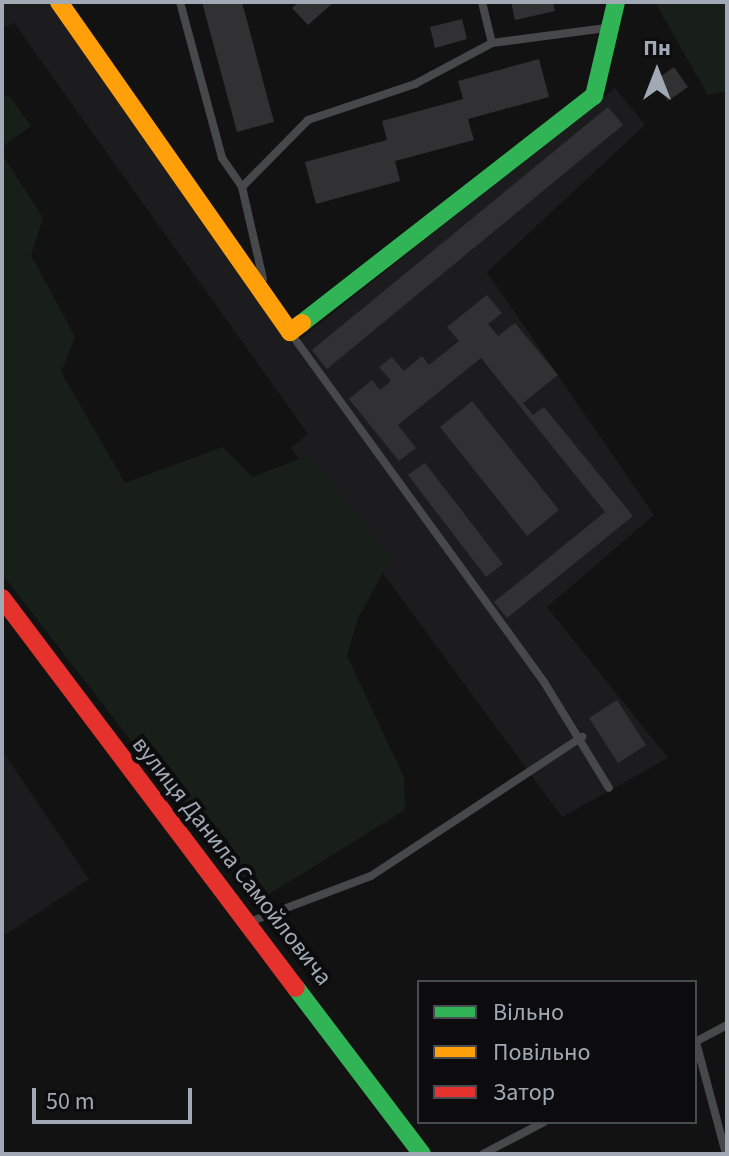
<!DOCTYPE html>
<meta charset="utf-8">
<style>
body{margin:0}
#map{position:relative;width:729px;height:1156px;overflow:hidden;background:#121212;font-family:"Source Sans 3",sans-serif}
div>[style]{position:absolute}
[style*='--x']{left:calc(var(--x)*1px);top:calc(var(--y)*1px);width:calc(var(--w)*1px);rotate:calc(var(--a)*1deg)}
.built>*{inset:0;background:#1c1c1e}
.green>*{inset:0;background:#181f18}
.building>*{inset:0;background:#313133}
.lane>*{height:8px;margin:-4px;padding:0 4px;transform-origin:4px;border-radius:4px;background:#46484b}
.fast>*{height:18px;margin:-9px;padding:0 9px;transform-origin:9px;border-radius:9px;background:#30b455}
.slow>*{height:18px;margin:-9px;padding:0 9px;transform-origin:9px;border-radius:9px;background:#ff9f0a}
.jam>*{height:18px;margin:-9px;padding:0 9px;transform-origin:9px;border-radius:9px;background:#e5322d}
span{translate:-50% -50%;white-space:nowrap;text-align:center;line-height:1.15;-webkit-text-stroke:8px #0c0c0e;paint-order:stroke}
.street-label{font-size:24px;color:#a1aab4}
.frame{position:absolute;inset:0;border:4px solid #a1aab4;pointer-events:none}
.legend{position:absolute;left:417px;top:980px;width:280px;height:144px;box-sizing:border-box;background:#0c0c0e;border:2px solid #484b50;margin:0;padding:10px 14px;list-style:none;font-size:24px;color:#a1aab4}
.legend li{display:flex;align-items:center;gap:16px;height:40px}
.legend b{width:40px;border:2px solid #484b50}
.north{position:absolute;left:617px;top:32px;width:80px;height:80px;-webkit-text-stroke:6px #0c0c0e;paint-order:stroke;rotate:0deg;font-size:22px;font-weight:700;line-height:32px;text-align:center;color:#a1aab4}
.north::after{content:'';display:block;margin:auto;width:28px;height:36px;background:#a1aab4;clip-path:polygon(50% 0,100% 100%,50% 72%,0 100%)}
.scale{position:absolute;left:32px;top:1088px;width:160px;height:36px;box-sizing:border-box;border:4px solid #a1aab4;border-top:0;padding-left:10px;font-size:24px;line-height:28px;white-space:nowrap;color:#a1aab4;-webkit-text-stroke:6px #0c0c0e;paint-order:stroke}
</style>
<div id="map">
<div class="built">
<i style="clip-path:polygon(2px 2px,54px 2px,293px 345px,615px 88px,645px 125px,487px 272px,654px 515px,547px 607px,668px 758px,562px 817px,291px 448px,308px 434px,14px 23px,2px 28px)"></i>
<i style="clip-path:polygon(2px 750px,89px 879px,2px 937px)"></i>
</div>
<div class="green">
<i style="clip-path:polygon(655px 2px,727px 2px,727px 91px,708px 95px)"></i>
<i style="clip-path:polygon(2px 96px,9px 96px,31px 126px,2px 147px)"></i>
<i style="clip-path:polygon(2px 154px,43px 218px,31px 255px,75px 337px,61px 372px,125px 483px,223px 447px,252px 477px,310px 455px,391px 558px,358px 618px,347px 656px,404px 777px,405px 810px,256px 902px,2px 574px)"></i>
</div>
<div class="building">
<i style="clip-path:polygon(202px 2px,242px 2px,274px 122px,237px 132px)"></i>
<i style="clip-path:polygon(299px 2px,334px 2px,308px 25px,292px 8px)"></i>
<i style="clip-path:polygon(511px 2px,553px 2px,555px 11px,515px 20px)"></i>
<i style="clip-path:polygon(462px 19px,467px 39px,435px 48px,430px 27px)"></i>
<i style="clip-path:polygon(539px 59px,549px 97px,468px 119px,474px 140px,395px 161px,400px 181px,316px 204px,305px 162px,387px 140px,382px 121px,463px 99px,458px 81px)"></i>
<i style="clip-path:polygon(674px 67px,688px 87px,668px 101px,654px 81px)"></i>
<i style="clip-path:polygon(608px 107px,623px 125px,327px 369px,312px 350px)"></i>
<i style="clip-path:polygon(487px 295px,502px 313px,488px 324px,498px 336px,515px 323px,558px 375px,523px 403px,533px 415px,544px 407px,633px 516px,507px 618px,494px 602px,605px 512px,481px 358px,398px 425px,416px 448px,399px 461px,349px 399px,372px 380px,380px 390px,391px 381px,379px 367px,392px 357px,404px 371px,422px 356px,429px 365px,459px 341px,447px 327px)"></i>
<i style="clip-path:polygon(472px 401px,559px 510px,527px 536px,440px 427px)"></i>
<i style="clip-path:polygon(425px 463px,503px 564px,486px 577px,408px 475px)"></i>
<i style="clip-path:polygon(617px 700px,646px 745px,618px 763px,589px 718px)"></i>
</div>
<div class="lane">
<i style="--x:180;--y:2;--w:162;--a:74.9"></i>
<i style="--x:222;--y:158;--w:35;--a:55"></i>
<i style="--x:242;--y:187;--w:94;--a:77.1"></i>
<i style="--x:492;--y:43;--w:115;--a:-7.5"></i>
<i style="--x:242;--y:187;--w:94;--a:-45.4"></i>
<i style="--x:308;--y:120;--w:113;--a:-18.6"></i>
<i style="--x:415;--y:84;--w:87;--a:-28"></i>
<i style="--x:492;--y:43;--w:42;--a:-103.7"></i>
<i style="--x:292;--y:335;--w:429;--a:54"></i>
<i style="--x:544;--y:682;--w:124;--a:58.5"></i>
<i style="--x:252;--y:921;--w:127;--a:-20.7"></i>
<i style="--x:371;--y:876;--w:253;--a:-33.4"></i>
<i style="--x:695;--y:1042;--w:36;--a:-28"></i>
<i style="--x:696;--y:1042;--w:116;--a:75"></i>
<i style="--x:483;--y:1154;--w:69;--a:-27.7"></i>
</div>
<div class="fast">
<i style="--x:302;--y:323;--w:370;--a:-37.9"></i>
<i style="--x:594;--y:96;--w:97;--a:-76.8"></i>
<i style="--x:296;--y:988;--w:208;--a:52.8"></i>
</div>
<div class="slow">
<i style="--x:59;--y:2;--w:403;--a:55"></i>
<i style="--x:290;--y:332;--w:15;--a:-37"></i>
</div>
<div class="jam">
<i style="--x:2;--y:598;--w:488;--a:53"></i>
</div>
<div class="street-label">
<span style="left:232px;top:861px;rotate:52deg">вулиця Данила Самойловича</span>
</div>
<div class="frame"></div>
<ul class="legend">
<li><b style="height:10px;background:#30b455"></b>Вільно</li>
<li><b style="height:10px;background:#ff9f0a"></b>Повільно</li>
<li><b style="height:10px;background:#e5322d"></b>Затор</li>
</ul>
<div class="north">Пн</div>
<div class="scale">50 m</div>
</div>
